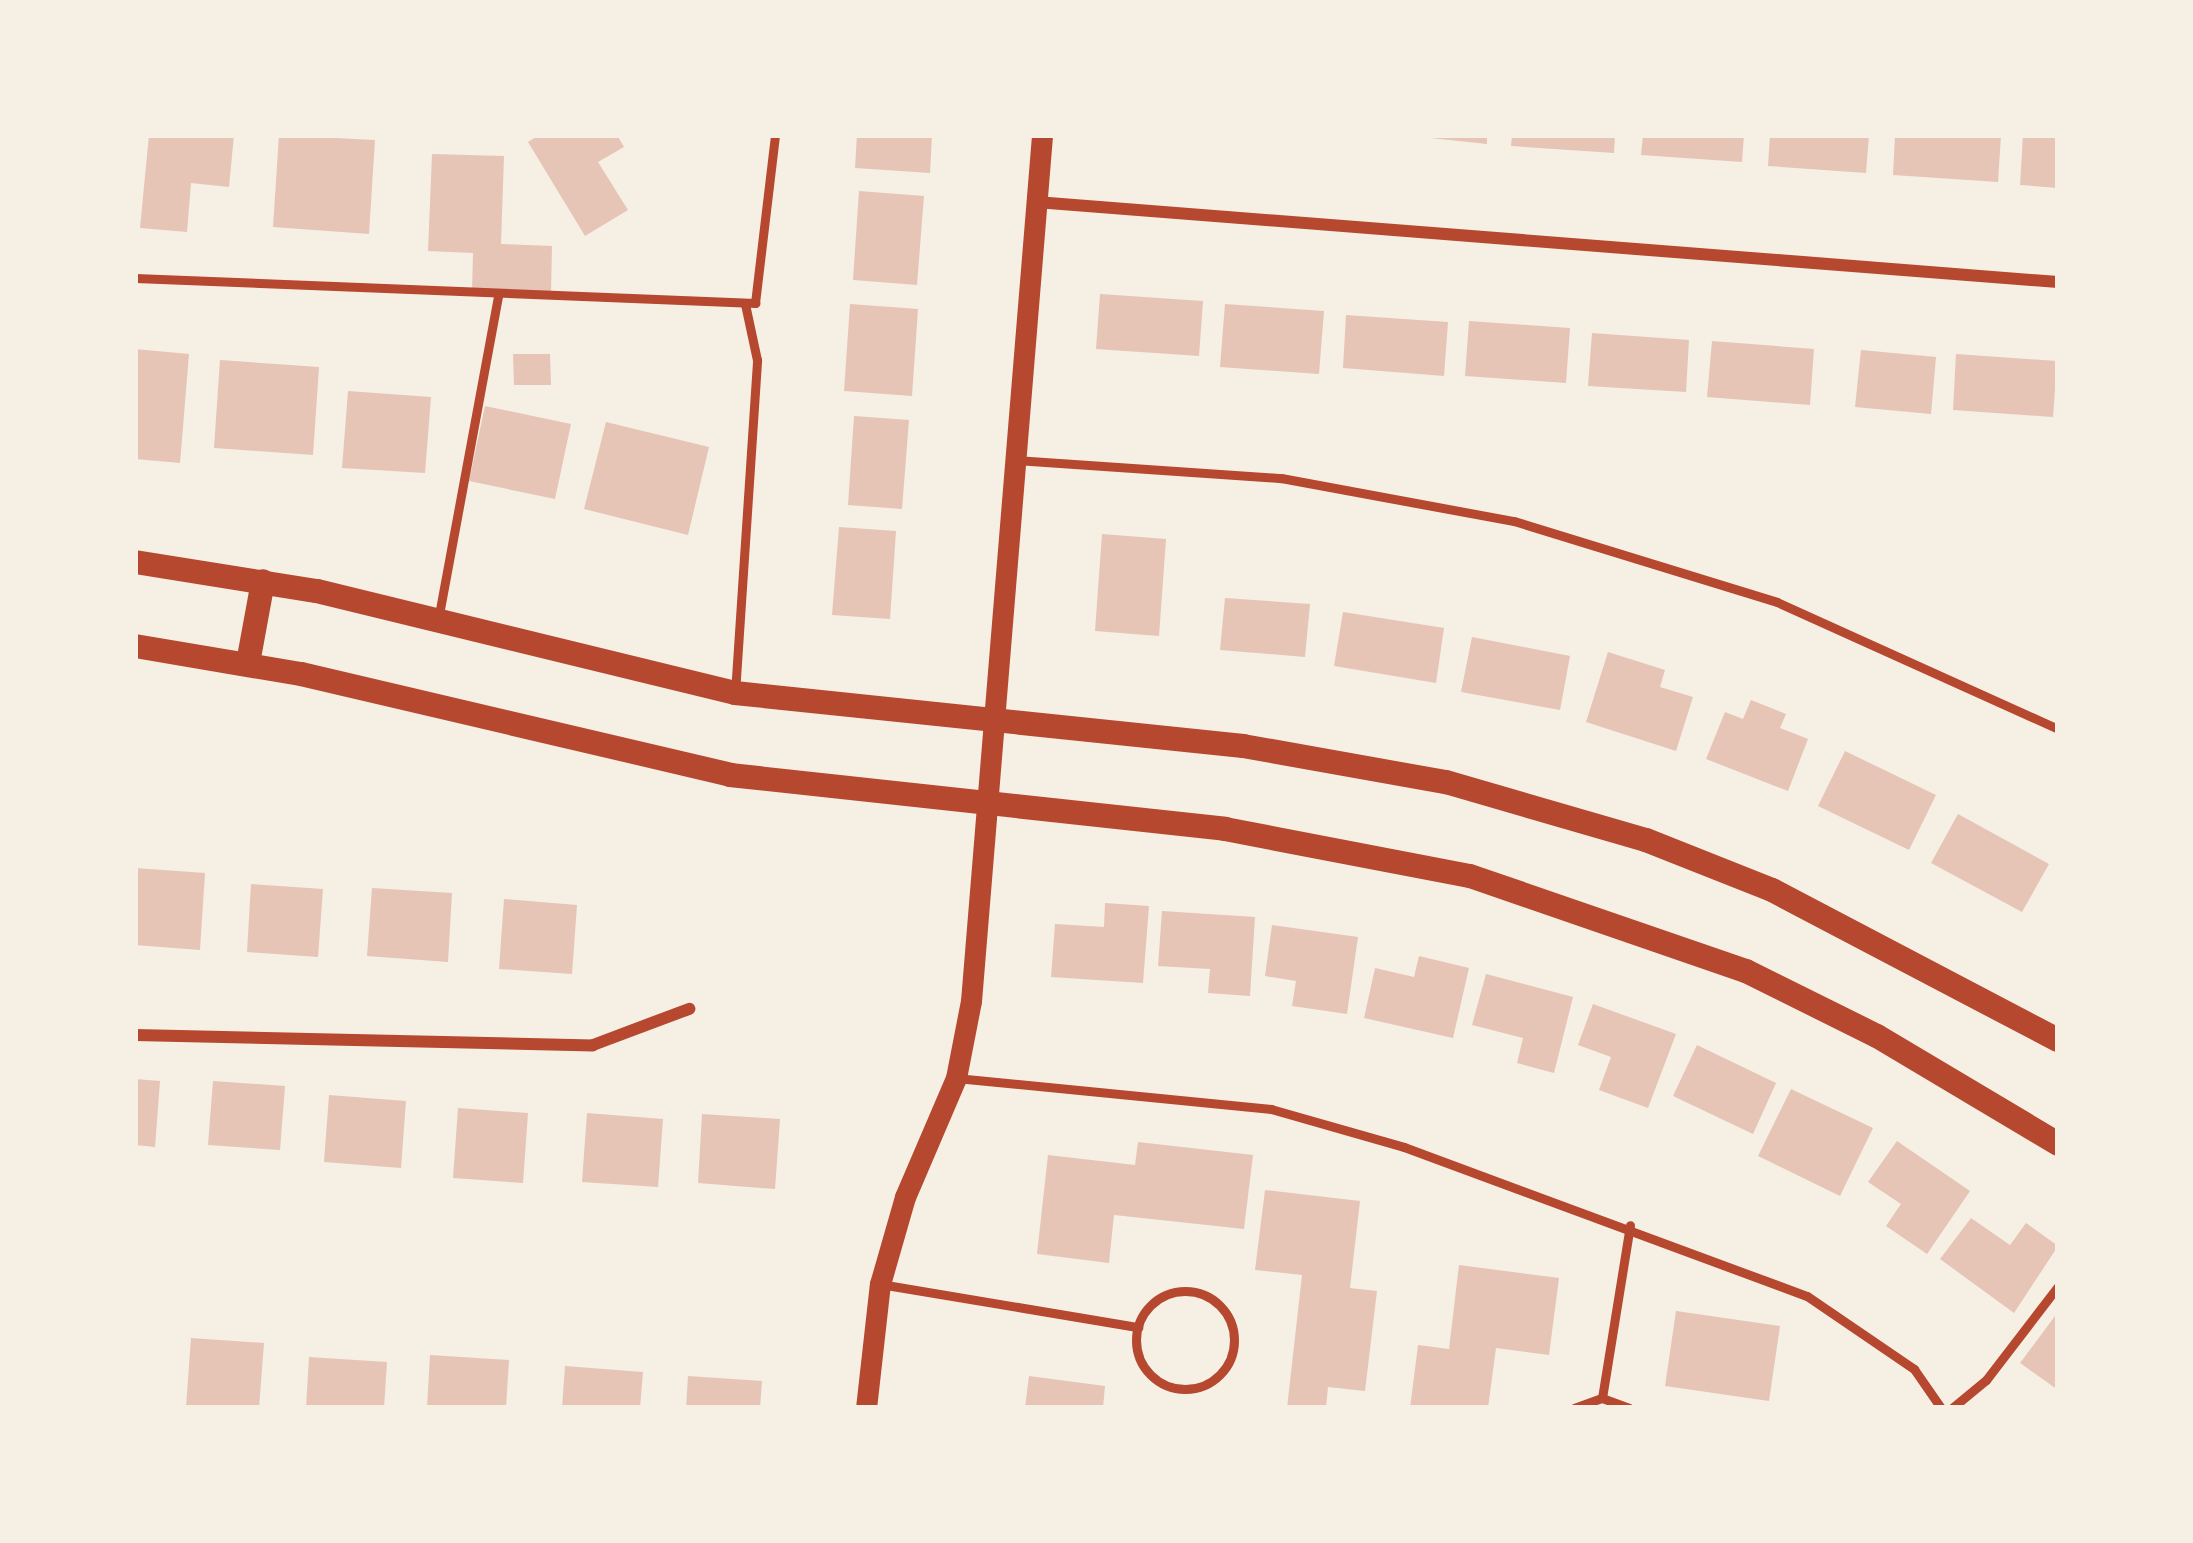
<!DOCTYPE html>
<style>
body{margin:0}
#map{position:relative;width:2193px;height:1543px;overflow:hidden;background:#f6efe4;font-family:"Source Serif 4",serif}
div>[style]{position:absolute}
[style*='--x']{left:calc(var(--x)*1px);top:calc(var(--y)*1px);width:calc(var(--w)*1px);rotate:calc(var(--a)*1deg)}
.building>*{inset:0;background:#e6c5b7}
.service>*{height:9px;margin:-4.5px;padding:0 4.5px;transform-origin:4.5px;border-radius:4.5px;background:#b5482f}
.service>.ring{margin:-4.5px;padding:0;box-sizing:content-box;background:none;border:9px solid #b5482f;border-radius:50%}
.minor>*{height:12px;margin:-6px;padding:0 6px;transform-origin:6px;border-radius:6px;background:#b5482f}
.tertiary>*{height:21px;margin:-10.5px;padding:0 10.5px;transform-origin:10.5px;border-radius:10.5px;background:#b5482f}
.secondary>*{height:24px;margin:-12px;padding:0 12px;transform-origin:12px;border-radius:12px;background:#b5482f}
span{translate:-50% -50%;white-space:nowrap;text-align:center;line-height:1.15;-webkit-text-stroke:12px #f6efe4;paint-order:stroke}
.frame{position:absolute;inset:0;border:138px solid #f6efe4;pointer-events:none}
</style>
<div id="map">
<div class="building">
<i style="clip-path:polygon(149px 135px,234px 135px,229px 187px,191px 183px,187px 232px,140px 228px)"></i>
<i style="clip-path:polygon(279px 135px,375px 140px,369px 234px,273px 227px)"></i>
<i style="clip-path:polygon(539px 135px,617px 135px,624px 147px,598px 162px,628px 210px,585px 236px,528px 142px)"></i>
<i style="clip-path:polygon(857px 135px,932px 135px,930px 173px,855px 168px)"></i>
<i style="clip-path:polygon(1402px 135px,1487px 135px,1487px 144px)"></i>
<i style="clip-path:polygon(1512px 135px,1615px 135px,1614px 153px,1511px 146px)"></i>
<i style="clip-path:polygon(1643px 135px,1744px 135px,1742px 162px,1641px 155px)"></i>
<i style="clip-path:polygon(1770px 135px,1869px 135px,1866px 173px,1768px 166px)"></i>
<i style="clip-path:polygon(1895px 135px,2001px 135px,1998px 182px,1893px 175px)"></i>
<i style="clip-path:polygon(2023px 135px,2058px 135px,2058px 188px,2020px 185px)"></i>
<i style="clip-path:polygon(432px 154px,504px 156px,501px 244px,552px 246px,551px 294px,472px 291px,473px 253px,428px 251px)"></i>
<i style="clip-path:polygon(859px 191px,924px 196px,917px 285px,853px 280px)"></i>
<i style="clip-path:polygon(1100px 294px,1203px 301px,1199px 356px,1096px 349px)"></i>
<i style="clip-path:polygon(850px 304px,918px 309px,912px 396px,844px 391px)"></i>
<i style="clip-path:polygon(1225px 304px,1324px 311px,1319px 374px,1220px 367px)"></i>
<i style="clip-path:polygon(1346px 315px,1448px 322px,1444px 376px,1343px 368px)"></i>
<i style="clip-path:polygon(1469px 321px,1570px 328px,1566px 383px,1465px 376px)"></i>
<i style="clip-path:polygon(1592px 333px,1689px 340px,1686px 392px,1588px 386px)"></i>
<i style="clip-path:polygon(1712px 341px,1814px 349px,1810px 405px,1707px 397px)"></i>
<i style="clip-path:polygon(135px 349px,189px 354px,180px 463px,135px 459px)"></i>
<i style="clip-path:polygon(1861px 350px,1936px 357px,1931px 414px,1855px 407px)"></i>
<i style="clip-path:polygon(513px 354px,550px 354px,551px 385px,514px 385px)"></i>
<i style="clip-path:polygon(1956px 354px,2057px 361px,2053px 417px,1953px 410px)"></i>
<i style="clip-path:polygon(220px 360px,319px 367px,313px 455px,214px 448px)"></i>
<i style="clip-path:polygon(348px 391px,431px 397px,425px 473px,342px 468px)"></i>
<i style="clip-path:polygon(485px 406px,571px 424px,555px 499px,469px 481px)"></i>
<i style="clip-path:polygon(854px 416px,909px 420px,902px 509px,848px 505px)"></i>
<i style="clip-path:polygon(606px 422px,709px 447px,688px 535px,584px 509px)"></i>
<i style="clip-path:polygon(839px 527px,896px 531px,890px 619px,832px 615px)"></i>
<i style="clip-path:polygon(1102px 534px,1166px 539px,1159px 636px,1095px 631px)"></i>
<i style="clip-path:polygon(1225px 598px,1310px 604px,1305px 657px,1220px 650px)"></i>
<i style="clip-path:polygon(1343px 612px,1444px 628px,1436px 683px,1334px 666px)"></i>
<i style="clip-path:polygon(1472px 637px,1570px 656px,1560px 710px,1461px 692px)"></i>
<i style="clip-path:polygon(1608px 652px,1665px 670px,1660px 687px,1693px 697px,1676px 751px,1586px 722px)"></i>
<i style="clip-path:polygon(1751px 700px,1786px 714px,1780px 728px,1808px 739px,1788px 791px,1706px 759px,1725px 712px,1743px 719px)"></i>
<i style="clip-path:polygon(1845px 751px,1936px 795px,1909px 850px,1818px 806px)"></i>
<i style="clip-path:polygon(1958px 814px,2049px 864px,2022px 912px,1931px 863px)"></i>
<i style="clip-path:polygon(135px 868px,205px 873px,200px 950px,135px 945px)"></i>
<i style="clip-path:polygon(251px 884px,323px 889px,318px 957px,247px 952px)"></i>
<i style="clip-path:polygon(372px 888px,452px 893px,448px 962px,367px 956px)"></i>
<i style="clip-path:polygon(504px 899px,577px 905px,572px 974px,499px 969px)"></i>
<i style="clip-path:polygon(1105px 903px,1149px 906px,1143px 983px,1051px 977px,1055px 924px,1104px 927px)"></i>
<i style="clip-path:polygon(1162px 911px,1255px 917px,1250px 996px,1208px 993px,1210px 969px,1158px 966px)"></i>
<i style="clip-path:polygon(1272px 925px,1358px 937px,1347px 1014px,1292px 1006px,1296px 981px,1265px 976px)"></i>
<i style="clip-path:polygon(1419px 956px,1469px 968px,1453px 1038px,1364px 1018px,1375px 968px,1414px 977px)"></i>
<i style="clip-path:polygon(1486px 974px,1573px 997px,1554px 1073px,1517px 1063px,1523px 1038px,1472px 1025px)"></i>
<i style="clip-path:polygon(1593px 1004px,1676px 1034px,1648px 1108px,1599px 1090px,1611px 1057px,1578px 1045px)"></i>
<i style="clip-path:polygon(1697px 1045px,1776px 1083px,1753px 1134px,1673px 1096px)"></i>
<i style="clip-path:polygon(135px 1079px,160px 1081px,155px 1147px,135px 1145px)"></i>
<i style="clip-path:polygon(213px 1081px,285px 1086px,280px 1150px,208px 1145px)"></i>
<i style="clip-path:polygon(1791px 1089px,1873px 1128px,1840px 1196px,1758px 1156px)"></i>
<i style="clip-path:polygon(329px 1095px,406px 1101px,401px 1168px,324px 1162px)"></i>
<i style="clip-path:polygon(458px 1108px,528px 1113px,523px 1183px,453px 1178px)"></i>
<i style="clip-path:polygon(587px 1113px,663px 1119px,658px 1187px,582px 1182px)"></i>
<i style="clip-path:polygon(702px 1114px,780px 1119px,775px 1189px,698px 1183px)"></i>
<i style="clip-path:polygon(1897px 1141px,1970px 1191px,1927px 1254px,1886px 1226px,1901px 1204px,1868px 1182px)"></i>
<i style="clip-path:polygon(1138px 1142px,1253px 1155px,1244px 1229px,1114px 1215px,1109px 1263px,1037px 1254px,1048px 1155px,1135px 1165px)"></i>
<i style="clip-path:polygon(1265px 1190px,1360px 1201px,1350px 1288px,1377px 1291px,1365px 1391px,1328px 1387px,1326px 1408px,1287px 1408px,1302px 1275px,1255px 1270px)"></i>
<i style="clip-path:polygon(1971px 1218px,2010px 1245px,2026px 1223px,2058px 1246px,2014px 1313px,1940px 1259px)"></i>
<i style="clip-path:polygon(1459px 1265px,1559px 1278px,1549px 1355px,1496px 1348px,1488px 1408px,1410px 1408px,1418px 1345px,1449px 1349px)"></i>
<i style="clip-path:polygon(1676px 1311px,1780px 1326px,1769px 1401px,1665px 1386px)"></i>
<i style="clip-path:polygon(2058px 1312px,2058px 1390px,2020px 1363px)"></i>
<i style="clip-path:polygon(191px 1338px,264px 1343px,259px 1408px,186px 1407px)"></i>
<i style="clip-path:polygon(430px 1355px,509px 1360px,506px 1408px,427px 1408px)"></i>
<i style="clip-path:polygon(309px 1357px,387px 1362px,384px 1408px,306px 1408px)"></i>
<i style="clip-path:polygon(565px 1366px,643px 1372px,640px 1408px,562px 1408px)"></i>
<i style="clip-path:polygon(688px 1376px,762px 1381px,760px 1408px,686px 1408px)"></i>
<i style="clip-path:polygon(1029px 1376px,1105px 1386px,1103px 1408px,1025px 1408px)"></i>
</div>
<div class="service">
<i style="--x:135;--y:278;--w:621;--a:2.31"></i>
<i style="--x:755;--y:303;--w:169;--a:-83.2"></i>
<i style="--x:1015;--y:460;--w:267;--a:3.9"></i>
<i style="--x:1281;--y:478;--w:237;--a:10.5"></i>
<i style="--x:1514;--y:521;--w:275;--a:17.1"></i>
<i style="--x:1777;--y:602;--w:308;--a:24.3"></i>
<i style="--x:438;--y:620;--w:330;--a:-79.5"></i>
<i style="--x:735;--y:693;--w:334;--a:-86.2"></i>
<i style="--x:757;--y:360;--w:57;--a:-102.1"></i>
<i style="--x:956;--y:1078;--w:317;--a:5.6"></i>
<i style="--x:1271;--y:1109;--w:138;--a:15.9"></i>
<i style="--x:1404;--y:1147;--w:430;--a:20.3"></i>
<i style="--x:1807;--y:1296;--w:130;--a:34.3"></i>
<i style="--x:1914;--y:1369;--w:47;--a:55.3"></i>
<i style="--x:880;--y:1284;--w:262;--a:9.5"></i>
<i class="ring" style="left:1136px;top:1291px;width:89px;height:89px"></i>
<i style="--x:1602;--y:1398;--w:175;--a:-80.8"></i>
<i style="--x:1574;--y:1408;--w:30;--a:-20"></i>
<i style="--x:1602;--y:1398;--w:29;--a:20"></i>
<i style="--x:1952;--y:1408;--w:44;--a:-39.5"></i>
<i style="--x:1986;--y:1380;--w:118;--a:-52.5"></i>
</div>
<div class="minor">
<i style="--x:1036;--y:202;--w:1025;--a:4.48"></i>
<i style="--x:135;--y:1035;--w:458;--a:1.3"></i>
<i style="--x:593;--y:1045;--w:103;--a:-20.6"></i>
</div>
<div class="tertiary">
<i style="--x:866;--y:1408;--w:125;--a:-83.6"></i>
<i style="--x:880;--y:1284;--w:91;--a:-74"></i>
<i style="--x:905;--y:1197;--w:129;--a:-66.8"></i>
<i style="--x:956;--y:1078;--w:78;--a:-79"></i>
<i style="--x:971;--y:1001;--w:869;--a:-85.31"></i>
</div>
<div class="secondary">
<i style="--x:135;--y:562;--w:184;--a:9.1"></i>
<i style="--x:317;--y:591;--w:430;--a:13.7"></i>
<i style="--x:735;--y:693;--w:511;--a:5.96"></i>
<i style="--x:1243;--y:746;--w:206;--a:10.1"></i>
<i style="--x:1446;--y:782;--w:208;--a:16.2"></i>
<i style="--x:1646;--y:840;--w:136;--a:21.6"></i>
<i style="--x:1772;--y:890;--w:323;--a:27.7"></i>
<i style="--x:135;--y:646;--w:168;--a:9.6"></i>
<i style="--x:301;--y:674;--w:441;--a:13.2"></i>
<i style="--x:730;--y:775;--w:498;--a:6.2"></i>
<i style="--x:1225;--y:829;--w:249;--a:10.9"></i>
<i style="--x:1470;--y:876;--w:292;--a:19"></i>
<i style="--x:1746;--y:971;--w:146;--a:26.4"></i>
<i style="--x:1877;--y:1036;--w:211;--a:30.8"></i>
<i style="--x:248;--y:663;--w:83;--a:-79.6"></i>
</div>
<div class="frame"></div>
</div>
